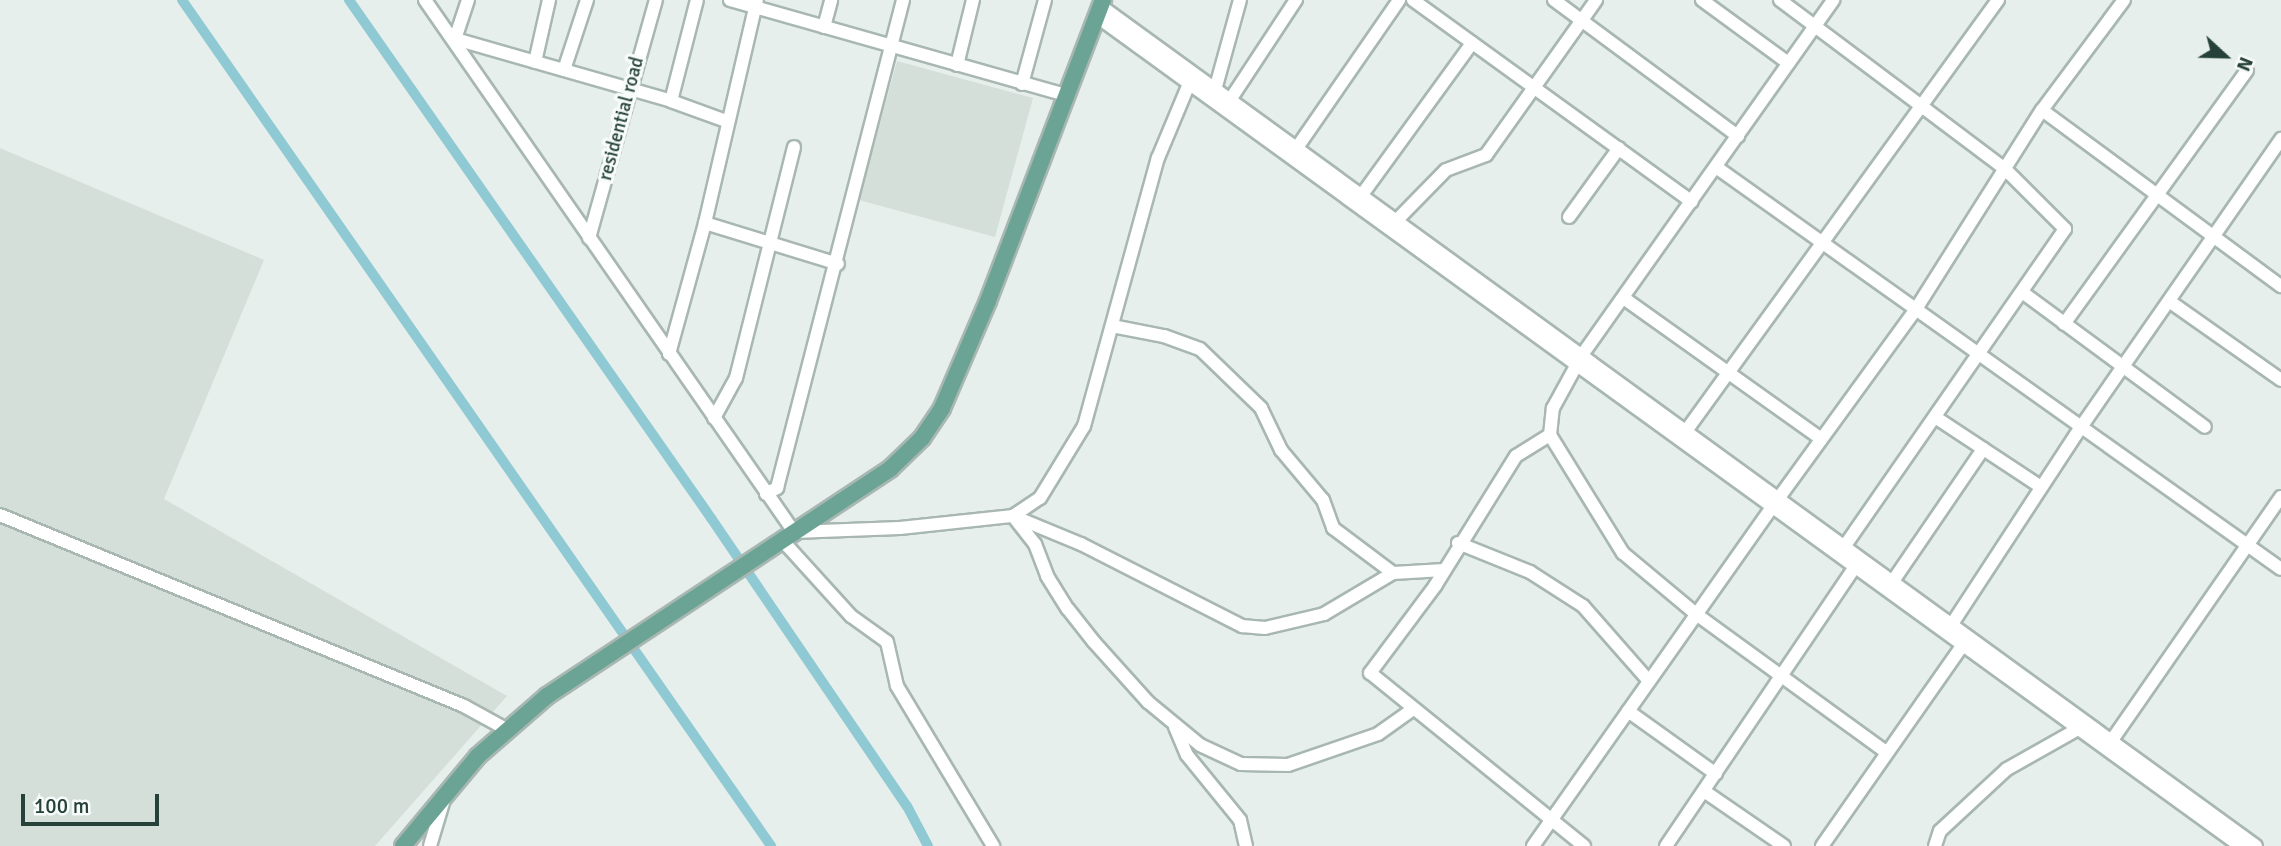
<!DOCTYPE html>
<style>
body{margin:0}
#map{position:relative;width:2281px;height:846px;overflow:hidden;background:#e6efeb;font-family:Signika,sans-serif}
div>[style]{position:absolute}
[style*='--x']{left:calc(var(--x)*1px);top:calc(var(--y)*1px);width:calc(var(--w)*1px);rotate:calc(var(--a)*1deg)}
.built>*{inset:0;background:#d4dfda}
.canal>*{height:10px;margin:-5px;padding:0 5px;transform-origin:5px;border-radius:5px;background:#8fc9d3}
.roads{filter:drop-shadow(2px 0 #a8b7b2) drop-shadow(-2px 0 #a8b7b2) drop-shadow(0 2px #a8b7b2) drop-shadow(0 -2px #a8b7b2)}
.minor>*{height:12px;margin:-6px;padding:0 6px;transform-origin:6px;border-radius:6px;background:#fff}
.major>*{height:16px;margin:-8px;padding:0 8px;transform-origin:8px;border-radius:8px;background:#6ba494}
span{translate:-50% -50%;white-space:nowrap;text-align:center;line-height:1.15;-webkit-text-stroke:7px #f7fbf9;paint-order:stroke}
.street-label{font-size:19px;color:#254139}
.north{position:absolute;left:2190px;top:21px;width:70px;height:70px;-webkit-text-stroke:5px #f7fbf9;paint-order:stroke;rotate:112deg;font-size:19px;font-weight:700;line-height:28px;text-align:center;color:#254139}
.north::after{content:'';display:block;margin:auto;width:24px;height:32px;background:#254139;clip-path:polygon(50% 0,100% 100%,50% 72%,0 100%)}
.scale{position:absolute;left:21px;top:794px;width:138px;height:32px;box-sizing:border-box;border:4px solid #254139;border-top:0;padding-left:9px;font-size:21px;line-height:24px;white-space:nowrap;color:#254139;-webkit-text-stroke:5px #f7fbf9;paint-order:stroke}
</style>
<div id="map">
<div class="built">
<i style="clip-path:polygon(897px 61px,1033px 98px,995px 237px,859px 200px)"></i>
<i style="clip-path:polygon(0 148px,264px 260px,164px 499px,507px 696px,375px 846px,0 846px)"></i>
</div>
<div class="canal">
<i style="--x:182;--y:0;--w:1031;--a:55.15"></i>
<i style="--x:349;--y:0;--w:632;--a:55.05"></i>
<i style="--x:711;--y:518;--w:348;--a:55.8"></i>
<i style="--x:907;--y:806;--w:45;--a:62.3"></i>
</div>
<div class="roads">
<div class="minor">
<i style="--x:425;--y:0;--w:647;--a:55.25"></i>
<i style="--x:794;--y:532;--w:106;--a:-2.2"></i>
<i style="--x:900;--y:528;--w:114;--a:-6.1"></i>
<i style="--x:1013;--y:516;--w:32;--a:-34"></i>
<i style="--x:1040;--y:498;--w:84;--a:-58.6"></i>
<i style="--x:1084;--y:426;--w:278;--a:-74.6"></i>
<i style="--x:1158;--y:158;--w:80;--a:-67.3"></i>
<i style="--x:730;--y:0;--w:348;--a:15.8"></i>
<i style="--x:1413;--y:0;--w:344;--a:35.9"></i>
<i style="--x:1554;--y:0;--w:229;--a:36.5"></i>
<i style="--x:1702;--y:0;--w:107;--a:36.2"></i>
<i style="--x:1780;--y:0;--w:281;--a:36.9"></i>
<i style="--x:2005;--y:169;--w:85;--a:45"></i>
<i style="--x:2065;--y:229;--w:387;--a:124.8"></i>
<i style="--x:1101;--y:6;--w:1428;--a:36.03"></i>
<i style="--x:1096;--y:16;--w:1413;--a:35.96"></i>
<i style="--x:824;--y:27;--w:28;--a:-75"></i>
<i style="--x:452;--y:38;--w:228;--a:16"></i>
<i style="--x:671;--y:101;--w:104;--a:-75.6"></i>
<i style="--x:455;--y:39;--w:41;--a:-71.6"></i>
<i style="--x:535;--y:62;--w:64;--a:-77.3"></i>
<i style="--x:957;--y:65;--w:67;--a:-76.2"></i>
<i style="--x:564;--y:70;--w:74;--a:-71.8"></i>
<i style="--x:1022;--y:84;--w:87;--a:-74.7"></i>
<i style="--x:1215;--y:90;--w:93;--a:-74.5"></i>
<i style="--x:1230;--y:100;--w:120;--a:-56.6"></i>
<i style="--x:671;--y:101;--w:59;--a:20"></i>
<i style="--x:2042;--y:110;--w:297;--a:36.4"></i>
<i style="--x:1296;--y:149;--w:181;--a:-55.3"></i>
<i style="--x:1716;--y:167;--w:693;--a:35.43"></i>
<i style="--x:1361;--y:196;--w:189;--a:-54"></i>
<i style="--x:1569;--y:217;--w:85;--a:-54.1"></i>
<i style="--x:1396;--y:221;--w:71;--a:-45.6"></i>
<i style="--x:1446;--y:170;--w:43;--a:-20.6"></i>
<i style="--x:1486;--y:155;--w:190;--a:-54.6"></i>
<i style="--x:705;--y:223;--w:139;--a:17.1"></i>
<i style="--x:589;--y:238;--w:247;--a:-74.3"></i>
<i style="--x:2022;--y:292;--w:227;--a:36.4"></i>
<i style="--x:1625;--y:299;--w:241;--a:35.5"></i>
<i style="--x:2169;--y:301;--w:137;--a:35.2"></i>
<i style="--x:2064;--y:324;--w:313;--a:-54.2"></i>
<i style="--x:1112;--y:326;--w:53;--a:10.9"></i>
<i style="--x:1164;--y:336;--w:38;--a:20"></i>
<i style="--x:1200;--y:349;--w:85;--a:44"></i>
<i style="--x:1261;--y:408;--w:47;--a:64.5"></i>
<i style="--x:1281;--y:450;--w:65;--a:50"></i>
<i style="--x:1323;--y:500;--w:30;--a:70"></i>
<i style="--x:1333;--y:528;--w:75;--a:36.9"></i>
<i style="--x:669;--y:354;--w:136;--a:-74.6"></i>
<i style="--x:705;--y:223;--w:229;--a:-76.9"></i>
<i style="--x:1935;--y:417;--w:127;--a:33.4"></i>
<i style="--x:714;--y:418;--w:46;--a:-61.2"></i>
<i style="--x:736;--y:378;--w:238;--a:-75.9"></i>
<i style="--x:1686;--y:431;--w:532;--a:-54.1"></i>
<i style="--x:1550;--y:435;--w:139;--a:58.3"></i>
<i style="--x:1623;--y:553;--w:95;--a:39.9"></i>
<i style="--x:1696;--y:614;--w:235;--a:36"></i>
<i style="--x:766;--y:494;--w:13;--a:-29"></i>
<i style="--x:777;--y:488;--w:504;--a:-75.52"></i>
<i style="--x:1778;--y:499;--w:235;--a:-54"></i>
<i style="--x:1916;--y:309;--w:236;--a:-57.7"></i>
<i style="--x:2042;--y:110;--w:137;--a:-53.3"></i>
<i style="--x:0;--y:515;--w:502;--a:22.37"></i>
<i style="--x:464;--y:706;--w:48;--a:28.7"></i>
<i style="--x:1013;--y:516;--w:36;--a:52"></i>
<i style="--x:1035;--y:544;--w:34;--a:69"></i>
<i style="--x:1047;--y:576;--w:39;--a:58"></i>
<i style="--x:1068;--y:609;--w:42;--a:51.8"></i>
<i style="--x:1094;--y:642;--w:81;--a:48"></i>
<i style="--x:1148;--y:702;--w:67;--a:39.6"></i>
<i style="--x:1200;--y:745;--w:45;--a:24.9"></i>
<i style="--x:1241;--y:764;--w:47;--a:1.2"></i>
<i style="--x:1288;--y:765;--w:95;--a:-19"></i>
<i style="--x:1378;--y:734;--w:43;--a:-35.5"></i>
<i style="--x:1013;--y:516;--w:74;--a:22.4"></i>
<i style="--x:1081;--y:544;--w:181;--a:27"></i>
<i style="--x:1242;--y:626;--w:23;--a:5"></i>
<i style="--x:1265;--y:628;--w:61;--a:-13.3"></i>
<i style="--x:1324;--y:614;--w:80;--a:-30.7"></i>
<i style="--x:1393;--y:573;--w:51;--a:-3.4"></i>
<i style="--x:782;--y:540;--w:103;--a:47.8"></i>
<i style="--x:851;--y:616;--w:44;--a:35.8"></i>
<i style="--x:887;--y:642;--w:45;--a:77.2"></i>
<i style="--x:897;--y:686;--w:187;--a:59"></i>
<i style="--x:1458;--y:543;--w:78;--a:21.9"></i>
<i style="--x:1530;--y:572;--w:63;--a:32.7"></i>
<i style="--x:1583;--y:606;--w:100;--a:48.7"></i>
<i style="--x:1893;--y:581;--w:160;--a:-55.7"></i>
<i style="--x:1952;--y:624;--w:235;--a:-56.8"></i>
<i style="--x:2081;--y:427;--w:351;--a:-55.2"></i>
<i style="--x:1628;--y:711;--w:108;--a:35.6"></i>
<i style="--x:1175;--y:727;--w:30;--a:67"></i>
<i style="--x:1187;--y:755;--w:84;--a:50.8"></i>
<i style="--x:1240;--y:820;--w:27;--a:77"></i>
<i style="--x:2112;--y:740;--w:296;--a:-55.2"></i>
<i style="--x:1704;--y:791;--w:97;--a:34.5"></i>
<i style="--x:430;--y:846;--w:52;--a:-73.3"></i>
<i style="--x:1533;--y:846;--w:413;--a:-54.8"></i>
<i style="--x:1584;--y:846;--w:275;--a:-141"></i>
<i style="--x:1370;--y:673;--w:109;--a:-53.2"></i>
<i style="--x:1435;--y:586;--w:153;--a:-58.1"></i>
<i style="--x:1516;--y:456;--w:40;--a:-32"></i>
<i style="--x:1550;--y:435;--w:27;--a:-84"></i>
<i style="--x:1553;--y:408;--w:60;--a:-61.3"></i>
<i style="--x:1582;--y:355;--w:435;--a:-54.7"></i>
<i style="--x:1666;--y:846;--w:337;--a:-55.9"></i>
<i style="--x:1822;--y:846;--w:253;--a:-55"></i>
<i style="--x:1935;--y:846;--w:16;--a:-72"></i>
<i style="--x:1940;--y:831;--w:91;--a:-42.8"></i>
<i style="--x:2007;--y:769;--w:81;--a:-29.4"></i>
</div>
<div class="major">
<i style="--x:403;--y:846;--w:117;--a:-50.2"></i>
<i style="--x:478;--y:756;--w:91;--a:-41"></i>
<i style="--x:547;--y:696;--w:411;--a:-33.5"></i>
<i style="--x:890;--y:469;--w:45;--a:-44.1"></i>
<i style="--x:922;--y:438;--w:36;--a:-56"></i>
<i style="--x:942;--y:408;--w:116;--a:-66.7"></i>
<i style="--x:988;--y:301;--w:322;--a:-69.1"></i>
</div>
</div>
<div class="street-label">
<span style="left:622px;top:119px;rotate:-75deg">residential road</span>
</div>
<div class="north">N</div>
<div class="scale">100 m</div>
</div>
